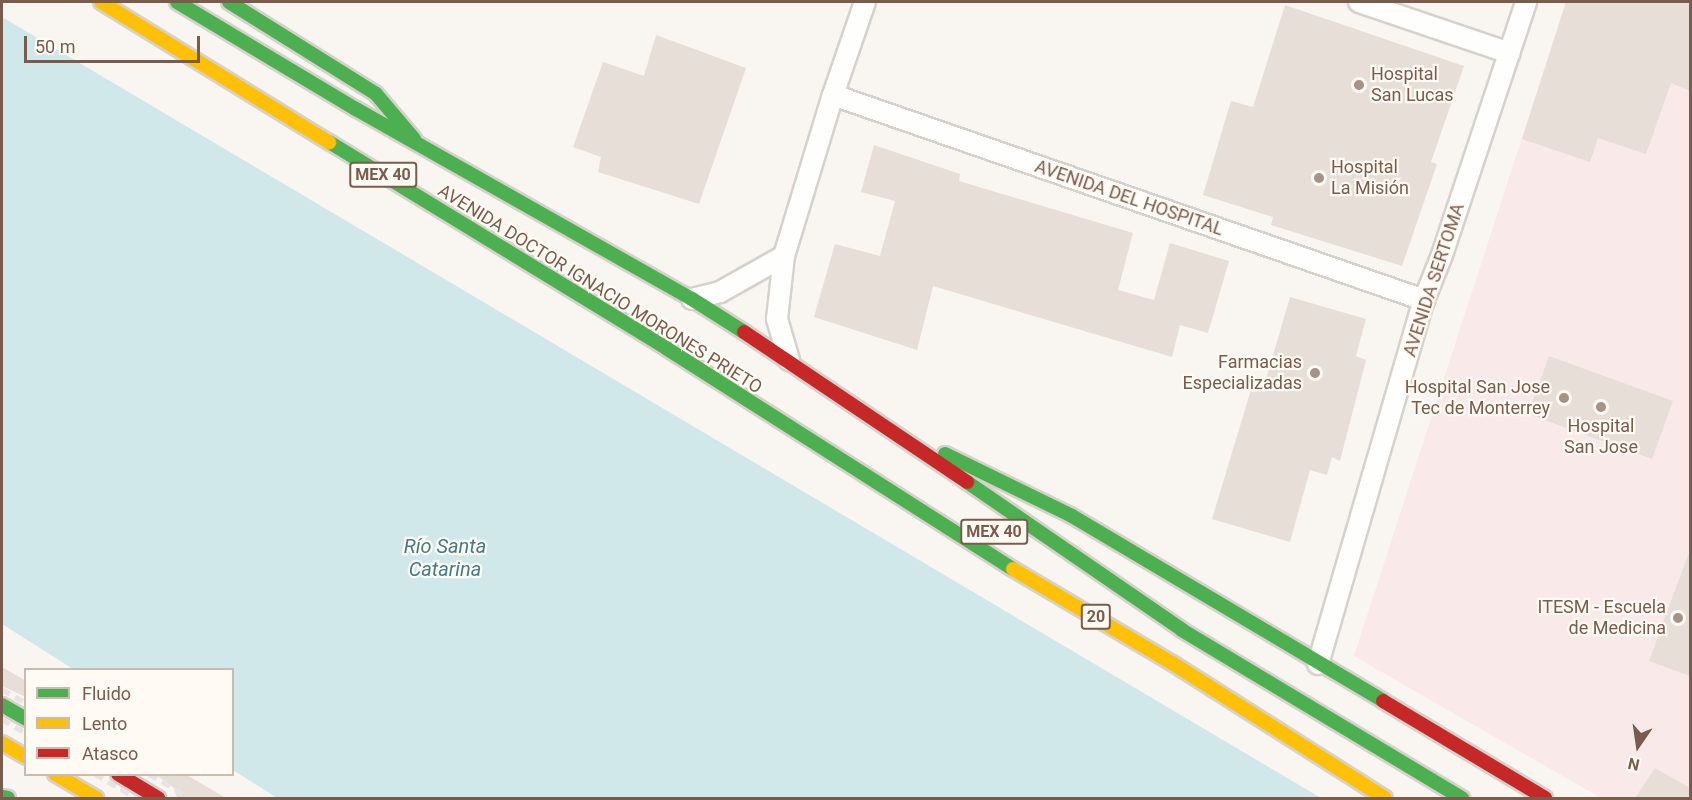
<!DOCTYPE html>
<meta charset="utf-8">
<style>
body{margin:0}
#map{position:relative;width:1692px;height:800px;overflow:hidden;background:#f9f5f0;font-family:Roboto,sans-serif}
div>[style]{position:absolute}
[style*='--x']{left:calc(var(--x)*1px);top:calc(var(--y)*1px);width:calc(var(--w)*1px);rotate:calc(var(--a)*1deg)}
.medical>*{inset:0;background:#fae9e9}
.water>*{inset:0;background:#d0e8ea}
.building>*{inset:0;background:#e6ded7}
.roads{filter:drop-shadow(2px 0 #d7d1cb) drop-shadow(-2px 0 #d7d1cb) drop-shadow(0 2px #d7d1cb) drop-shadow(0 -2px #d7d1cb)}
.street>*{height:20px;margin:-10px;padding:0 10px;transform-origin:10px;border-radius:10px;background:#fefefd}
.fast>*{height:14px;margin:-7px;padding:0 7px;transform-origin:7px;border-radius:7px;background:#4caf50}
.slow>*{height:14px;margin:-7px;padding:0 7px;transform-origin:7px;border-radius:7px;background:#ffc107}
.jam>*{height:14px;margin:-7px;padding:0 7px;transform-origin:7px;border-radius:7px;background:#c62828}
.rail>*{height:4.5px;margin-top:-2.25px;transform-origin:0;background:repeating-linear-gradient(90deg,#e6e3e7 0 9px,transparent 0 15px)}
.dots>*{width:16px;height:16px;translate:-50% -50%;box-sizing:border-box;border:3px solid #fffaf3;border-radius:50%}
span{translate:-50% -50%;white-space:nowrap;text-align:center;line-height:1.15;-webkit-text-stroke:4.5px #fffaf3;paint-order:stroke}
.shield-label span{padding:2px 4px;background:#fffaf3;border:2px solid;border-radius:4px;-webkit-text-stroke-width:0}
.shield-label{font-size:16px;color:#7a5c4d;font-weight:700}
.poi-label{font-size:18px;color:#7a5c4d}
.left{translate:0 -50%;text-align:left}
.right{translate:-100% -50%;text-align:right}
.street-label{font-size:18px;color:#7a5c4d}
.water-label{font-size:20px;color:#437c86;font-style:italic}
.frame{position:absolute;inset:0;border:3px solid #7a5c4d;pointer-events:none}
.legend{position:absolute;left:24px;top:668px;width:210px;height:108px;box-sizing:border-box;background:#fffaf3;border:2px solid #cabbb1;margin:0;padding:8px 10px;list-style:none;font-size:18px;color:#7a5c4d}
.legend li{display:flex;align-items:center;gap:12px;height:30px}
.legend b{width:30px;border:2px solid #cabbb1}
.north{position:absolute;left:1608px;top:716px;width:60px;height:60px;-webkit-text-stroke:4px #fffaf3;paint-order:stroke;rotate:193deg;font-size:16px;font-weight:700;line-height:24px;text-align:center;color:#7a5c4d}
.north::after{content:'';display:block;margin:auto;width:21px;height:27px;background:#7a5c4d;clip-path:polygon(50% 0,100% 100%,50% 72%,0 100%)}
.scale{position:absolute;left:24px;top:36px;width:176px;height:27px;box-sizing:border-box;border:3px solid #7a5c4d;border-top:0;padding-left:8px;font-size:18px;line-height:21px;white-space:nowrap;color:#7a5c4d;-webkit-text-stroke:4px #fffaf3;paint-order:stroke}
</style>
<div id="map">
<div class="medical">
<i style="clip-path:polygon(1566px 2px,1690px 2px,1690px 798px,1601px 798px,1354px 656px)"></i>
</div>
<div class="water">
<i style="clip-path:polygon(2px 17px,1321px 798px,277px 798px,233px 770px,232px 670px,73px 669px,2px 624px)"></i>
</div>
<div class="building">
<i style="clip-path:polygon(1566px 2px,1690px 2px,1690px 91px,1671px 83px,1646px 154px,1598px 138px,1590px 162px,1522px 139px)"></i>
<i style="clip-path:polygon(1285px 5px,1464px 66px,1431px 162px,1437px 164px,1402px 266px,1271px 225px,1273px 217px,1203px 195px,1231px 101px,1253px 107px)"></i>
<i style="clip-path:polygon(656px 35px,746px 68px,699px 204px,598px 172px,601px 157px,573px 147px,603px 62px,644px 76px)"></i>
<i style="clip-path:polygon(874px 145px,960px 174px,959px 181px,1133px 233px,1118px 290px,1154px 300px,1170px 243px,1229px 261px,1208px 333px,1180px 325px,1172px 357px,933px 286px,917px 350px,814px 317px,835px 244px,880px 256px,895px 201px,861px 192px)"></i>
<i style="clip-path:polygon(1290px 297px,1366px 319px,1356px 356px,1366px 360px,1340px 461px,1332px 457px,1327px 475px,1310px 470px,1290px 542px,1212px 519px,1253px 383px,1264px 386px)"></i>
<i style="clip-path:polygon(1549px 356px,1673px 401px,1652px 459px,1528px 414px)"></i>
<i style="clip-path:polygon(1688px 555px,1690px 555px,1690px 676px,1649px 661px)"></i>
<i style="clip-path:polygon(2px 667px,26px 681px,26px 697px,2px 686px)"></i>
<i style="clip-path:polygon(1655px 768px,1690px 788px,1690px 798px,1635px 798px)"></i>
<i style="clip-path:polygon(155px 774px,185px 774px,226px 798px,177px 798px,174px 788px)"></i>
</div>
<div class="roads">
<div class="street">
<i style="--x:1359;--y:2;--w:159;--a:18.7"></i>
<i style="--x:833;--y:95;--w:626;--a:19.13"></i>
<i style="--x:692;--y:299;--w:29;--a:-14"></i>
<i style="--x:720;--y:292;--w:73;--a:-29.4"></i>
<i style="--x:789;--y:360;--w:43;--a:-106.3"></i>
<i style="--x:777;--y:319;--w:63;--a:-83.7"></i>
<i style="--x:784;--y:256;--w:168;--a:-73.1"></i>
<i style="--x:833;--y:95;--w:98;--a:-71"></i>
<i style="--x:1318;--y:664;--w:379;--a:-73.8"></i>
<i style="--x:1424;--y:300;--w:48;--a:-68.2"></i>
<i style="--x:1442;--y:255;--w:267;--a:-71.6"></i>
</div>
<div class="fast">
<i style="--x:177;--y:2;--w:209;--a:30.9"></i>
<i style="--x:356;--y:109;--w:386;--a:29.5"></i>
<i style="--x:692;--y:299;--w:62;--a:32.4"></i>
<i style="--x:229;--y:2;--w:173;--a:32"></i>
<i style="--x:376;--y:94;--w:59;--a:49.8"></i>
<i style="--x:329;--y:142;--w:395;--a:31.4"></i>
<i style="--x:666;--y:348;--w:411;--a:32.5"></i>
<i style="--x:945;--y:454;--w:141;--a:26"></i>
<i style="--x:1072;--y:516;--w:362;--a:30.7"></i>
<i style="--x:967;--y:482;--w:261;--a:34.5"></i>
<i style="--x:1182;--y:630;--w:327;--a:31"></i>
<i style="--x:2;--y:705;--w:28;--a:30"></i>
<i style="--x:2;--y:797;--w:6;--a:9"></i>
</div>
<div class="slow">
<i style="--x:101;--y:2;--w:268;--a:31.6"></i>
<i style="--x:1013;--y:569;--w:185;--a:30.6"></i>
<i style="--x:1172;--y:663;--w:252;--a:32.4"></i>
<i style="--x:2;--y:743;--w:28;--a:30"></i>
<i style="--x:55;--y:774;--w:48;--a:30.3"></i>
</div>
<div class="jam">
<i style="--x:744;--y:332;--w:269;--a:33.9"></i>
<i style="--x:1383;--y:701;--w:189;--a:30.9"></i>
<i style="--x:118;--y:774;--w:47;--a:31"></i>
</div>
</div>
<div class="rail">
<i style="--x:2;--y:689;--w:28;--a:30"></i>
<i style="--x:2;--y:719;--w:28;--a:30"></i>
<i style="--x:95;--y:774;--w:48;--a:30.3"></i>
<i style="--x:149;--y:774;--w:48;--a:30.3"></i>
</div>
<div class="dots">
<i style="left:1359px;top:85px;background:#a69286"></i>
<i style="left:1319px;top:178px;background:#a69286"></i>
<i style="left:1315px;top:373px;background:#a69286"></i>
<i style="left:1564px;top:398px;background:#a69286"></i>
<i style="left:1601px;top:407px;background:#a69286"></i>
<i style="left:1678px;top:618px;background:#a69286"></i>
</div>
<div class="shield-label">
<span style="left:383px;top:175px">MEX 40</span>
<span style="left:994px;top:532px">MEX 40</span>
<span style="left:1096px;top:617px">20</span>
</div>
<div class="poi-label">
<span class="left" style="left:1371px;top:85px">Hospital<br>San Lucas</span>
<span class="left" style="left:1331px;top:178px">Hospital<br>La Misión</span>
<span class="right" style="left:1302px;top:373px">Farmacias<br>Especializadas</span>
<span class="right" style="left:1550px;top:398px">Hospital San Jose<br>Tec de Monterrey</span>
<span style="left:1601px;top:437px">Hospital<br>San Jose</span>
<span class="right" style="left:1666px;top:618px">ITESM - Escuela<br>de Medicina</span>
</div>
<div class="street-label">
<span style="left:1129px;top:198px;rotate:19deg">AVENIDA DEL HOSPITAL</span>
<span style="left:1434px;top:280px;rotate:-72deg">AVENIDA SERTOMA</span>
<span style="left:600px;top:289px;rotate:32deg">AVENIDA DOCTOR IGNACIO MORONES PRIETO</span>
</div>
<div class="water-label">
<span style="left:445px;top:558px">Río Santa<br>Catarina</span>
</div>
<div class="frame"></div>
<ul class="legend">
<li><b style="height:8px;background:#4caf50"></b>Fluido</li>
<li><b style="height:8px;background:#ffc107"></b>Lento</li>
<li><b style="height:8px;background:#c62828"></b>Atasco</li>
</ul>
<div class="north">N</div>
<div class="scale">50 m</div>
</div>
